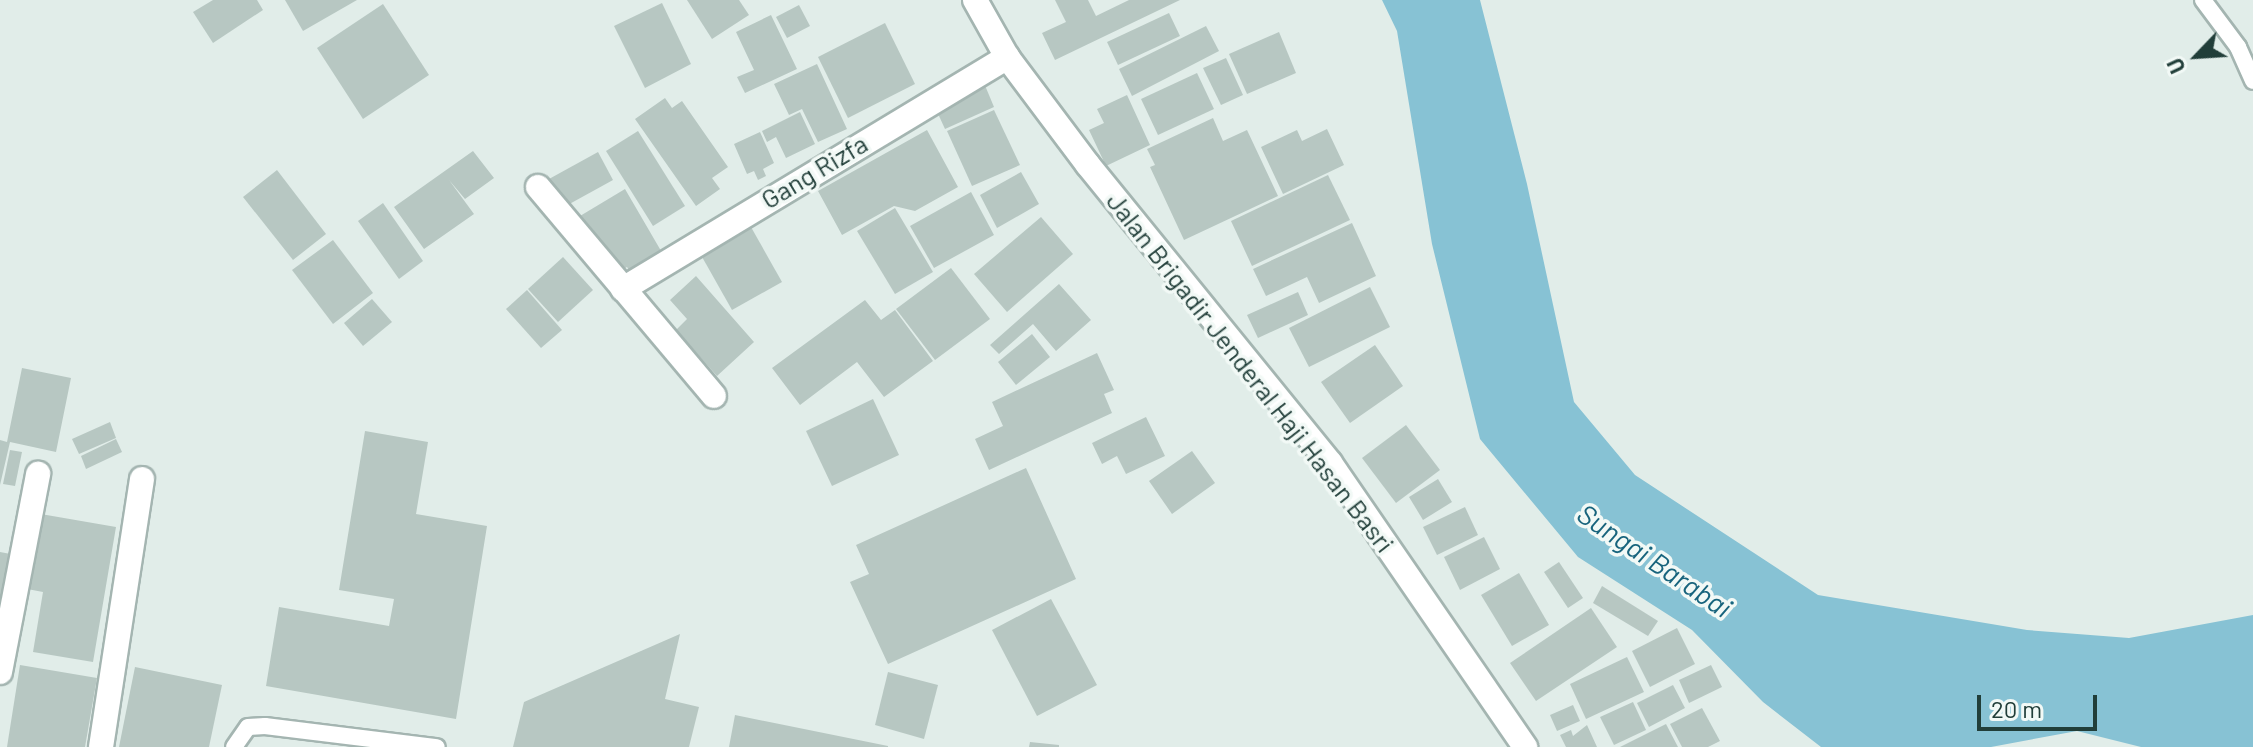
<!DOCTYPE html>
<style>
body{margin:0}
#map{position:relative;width:2253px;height:747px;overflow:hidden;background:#e1ede9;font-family:Barlow,sans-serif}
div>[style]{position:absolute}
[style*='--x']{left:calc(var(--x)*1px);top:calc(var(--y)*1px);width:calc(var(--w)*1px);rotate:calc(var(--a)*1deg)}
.water>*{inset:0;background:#87c2d4}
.building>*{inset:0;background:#b7c7c2}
.roads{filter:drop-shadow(2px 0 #a4b5b1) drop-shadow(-2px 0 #a4b5b1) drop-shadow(0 2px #a4b5b1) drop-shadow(0 -2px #a4b5b1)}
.lane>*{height:16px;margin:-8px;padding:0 8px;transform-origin:8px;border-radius:8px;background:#fff}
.street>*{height:24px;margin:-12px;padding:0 12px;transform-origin:12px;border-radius:12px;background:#fff}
.secondary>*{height:24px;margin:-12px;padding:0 12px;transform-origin:12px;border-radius:12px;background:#fff}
span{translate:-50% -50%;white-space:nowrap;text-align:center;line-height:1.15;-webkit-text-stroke:7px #f2f9f6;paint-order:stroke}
.street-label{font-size:26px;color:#213e39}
.water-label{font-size:28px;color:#18647d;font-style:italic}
.north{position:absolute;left:2157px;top:16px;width:80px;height:80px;-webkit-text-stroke:6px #f2f9f6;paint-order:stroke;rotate:245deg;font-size:22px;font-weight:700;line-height:32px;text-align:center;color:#213e39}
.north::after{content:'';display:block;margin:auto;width:28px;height:36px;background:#213e39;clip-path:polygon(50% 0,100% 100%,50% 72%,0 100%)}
.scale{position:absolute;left:1977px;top:695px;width:120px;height:36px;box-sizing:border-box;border:4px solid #213e39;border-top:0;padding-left:10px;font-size:24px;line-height:28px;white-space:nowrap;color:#213e39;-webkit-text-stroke:6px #f2f9f6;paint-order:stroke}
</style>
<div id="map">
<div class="water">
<i style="clip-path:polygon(1382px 0,1480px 0,1527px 184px,1574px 402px,1635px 475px,1818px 595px,2027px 630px,2129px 638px,2253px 615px,2253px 747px,2141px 747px,2077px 731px,1991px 747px,1821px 747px,1763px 702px,1692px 630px,1578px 557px,1480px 439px,1432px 244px,1397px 31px)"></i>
</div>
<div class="building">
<i style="clip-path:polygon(213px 0,257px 0,263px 10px,213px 43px,193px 12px)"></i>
<i style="clip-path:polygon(285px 0,357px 0,303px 31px)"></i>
<i style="clip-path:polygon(687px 0,739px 0,749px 15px,712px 39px)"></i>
<i style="clip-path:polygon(1055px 0,1088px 0,1096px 16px,1129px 0,1180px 0,1055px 60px,1042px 33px,1066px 22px)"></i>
<i style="clip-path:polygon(662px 3px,691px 64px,645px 88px,614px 26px)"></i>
<i style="clip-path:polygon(383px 4px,429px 75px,363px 119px,317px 48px)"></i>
<i style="clip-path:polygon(799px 5px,810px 26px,787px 38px,776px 17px)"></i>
<i style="clip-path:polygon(1169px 13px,1180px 36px,1118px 65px,1107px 42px)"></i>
<i style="clip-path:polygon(771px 15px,797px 69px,745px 93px,737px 77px,754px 70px,736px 32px)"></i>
<i style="clip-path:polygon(885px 23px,915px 84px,848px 118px,818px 57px)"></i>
<i style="clip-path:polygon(1206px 26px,1219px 51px,1132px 96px,1119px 69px)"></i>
<i style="clip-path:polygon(1279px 32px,1296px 73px,1247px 94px,1229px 54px)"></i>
<i style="clip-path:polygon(1226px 58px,1243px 95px,1221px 105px,1203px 68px)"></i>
<i style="clip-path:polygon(817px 64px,847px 129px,818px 142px,802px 109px,789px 115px,774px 84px)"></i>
<i style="clip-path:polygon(1197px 73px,1214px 109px,1158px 135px,1141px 99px)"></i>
<i style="clip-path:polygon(984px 83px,994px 107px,945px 129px,934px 105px)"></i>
<i style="clip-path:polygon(1127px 95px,1150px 145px,1106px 166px,1089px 130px,1104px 123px,1097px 109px)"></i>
<i style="clip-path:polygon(665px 98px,672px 108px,682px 101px,728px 167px,712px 178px,720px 189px,696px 206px,635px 119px)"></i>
<i style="clip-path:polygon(994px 110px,1020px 165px,972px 186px,947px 131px)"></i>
<i style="clip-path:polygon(800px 112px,815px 144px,786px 158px,776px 137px,767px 142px,762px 131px)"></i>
<i style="clip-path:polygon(1213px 118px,1223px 141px,1247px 130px,1278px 196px,1184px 240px,1150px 167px,1155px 165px,1147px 149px)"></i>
<i style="clip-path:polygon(1327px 129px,1344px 165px,1283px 194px,1261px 147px,1297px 130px,1302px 141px)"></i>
<i style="clip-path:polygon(927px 130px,958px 187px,915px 211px,894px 206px,842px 235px,818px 191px)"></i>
<i style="clip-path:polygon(638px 131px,685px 206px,653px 226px,606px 151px)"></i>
<i style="clip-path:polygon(760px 132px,774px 163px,763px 169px,766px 176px,758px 180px,754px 171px,747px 174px,734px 144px)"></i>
<i style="clip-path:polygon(473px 151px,494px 178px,465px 199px,449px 180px,474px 214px,424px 249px,394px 207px)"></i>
<i style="clip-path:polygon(598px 152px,613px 180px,564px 207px,549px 179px)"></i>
<i style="clip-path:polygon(277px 170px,326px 234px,293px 260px,243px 197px)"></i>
<i style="clip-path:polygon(1021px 172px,1039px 204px,997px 228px,980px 195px)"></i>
<i style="clip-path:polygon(1328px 175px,1350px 220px,1252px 266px,1231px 221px)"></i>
<i style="clip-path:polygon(625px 189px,664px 256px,632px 275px,627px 267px,615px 274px,580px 216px)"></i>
<i style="clip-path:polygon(971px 192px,994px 235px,934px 268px,910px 226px)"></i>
<i style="clip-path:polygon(383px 203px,423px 261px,399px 279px,358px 221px)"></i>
<i style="clip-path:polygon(895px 208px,933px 272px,895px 294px,857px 231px)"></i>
<i style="clip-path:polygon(1041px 217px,1073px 254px,1007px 312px,974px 274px)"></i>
<i style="clip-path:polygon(747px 220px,782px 282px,732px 310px,697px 248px)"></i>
<i style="clip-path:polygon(1352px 223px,1376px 276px,1319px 303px,1307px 277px,1266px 296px,1253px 269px)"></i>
<i style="clip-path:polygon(333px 240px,373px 293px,333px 324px,292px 270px)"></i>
<i style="clip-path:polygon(563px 257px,593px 290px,558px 322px,528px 289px)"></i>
<i style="clip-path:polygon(951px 268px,990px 319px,935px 360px,896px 309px)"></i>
<i style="clip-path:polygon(696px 276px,754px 342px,717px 376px,676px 330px,687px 319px,670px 300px)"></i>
<i style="clip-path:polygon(1059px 284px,1091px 320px,1056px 351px,1033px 324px,999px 354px,990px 345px)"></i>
<i style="clip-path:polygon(1370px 287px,1390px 327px,1309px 367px,1289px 328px)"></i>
<i style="clip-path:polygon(527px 290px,562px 330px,541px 348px,506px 309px)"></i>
<i style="clip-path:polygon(1298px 292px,1308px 315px,1258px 338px,1247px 315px)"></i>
<i style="clip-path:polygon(372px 299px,392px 322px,363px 346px,344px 323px)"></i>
<i style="clip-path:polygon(865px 300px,881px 320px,895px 310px,933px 361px,884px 397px,857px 362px,800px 405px,772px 368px)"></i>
<i style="clip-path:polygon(1032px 334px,1050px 357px,1016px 385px,998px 362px)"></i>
<i style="clip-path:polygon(1375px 345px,1403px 386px,1350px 423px,1321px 382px)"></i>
<i style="clip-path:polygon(1097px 353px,1114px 390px,1104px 394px,1112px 413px,989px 470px,975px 439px,1003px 426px,992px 402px)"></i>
<i style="clip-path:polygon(22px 368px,71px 378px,56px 452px,10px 442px,0 485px,0 440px,7px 442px)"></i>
<i style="clip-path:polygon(873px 399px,899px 455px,832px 486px,806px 431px)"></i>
<i style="clip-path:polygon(1146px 417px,1165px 456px,1126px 474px,1117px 456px,1102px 464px,1092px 443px)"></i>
<i style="clip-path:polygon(110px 422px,116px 438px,79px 454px,72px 439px)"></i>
<i style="clip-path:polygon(1406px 425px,1440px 470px,1396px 503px,1362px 458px)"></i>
<i style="clip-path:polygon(365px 431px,428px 442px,416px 514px,487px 526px,456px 719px,266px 686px,279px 607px,389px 626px,394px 599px,339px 590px)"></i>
<i style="clip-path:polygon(116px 439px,122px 452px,86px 469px,81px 456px)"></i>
<i style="clip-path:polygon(10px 450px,22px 452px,15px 486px,3px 484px)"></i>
<i style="clip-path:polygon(1192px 451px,1215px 483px,1172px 514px,1149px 481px)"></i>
<i style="clip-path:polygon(1026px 468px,1076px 579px,888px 664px,850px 582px,869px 574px,856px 545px)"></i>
<i style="clip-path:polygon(1438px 479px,1452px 502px,1423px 520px,1409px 497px)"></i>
<i style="clip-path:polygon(1465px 507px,1478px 535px,1437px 555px,1423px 527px)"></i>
<i style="clip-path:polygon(35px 513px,116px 527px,93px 662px,33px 652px,43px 592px,22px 588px)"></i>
<i style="clip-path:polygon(1484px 537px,1500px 569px,1460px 590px,1444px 557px)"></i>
<i style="clip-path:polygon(0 552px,16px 555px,0 637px)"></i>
<i style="clip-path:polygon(1559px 562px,1583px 598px,1568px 608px,1544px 572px)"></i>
<i style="clip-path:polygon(1519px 573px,1549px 625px,1512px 646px,1481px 595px)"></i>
<i style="clip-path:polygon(1602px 586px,1658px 621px,1648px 636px,1593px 603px)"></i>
<i style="clip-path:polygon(1051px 599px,1097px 685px,1037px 716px,992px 630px)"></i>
<i style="clip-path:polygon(1591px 608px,1617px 647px,1536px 701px,1510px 663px)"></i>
<i style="clip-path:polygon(1677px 628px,1695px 664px,1650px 687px,1632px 651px)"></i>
<i style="clip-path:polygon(680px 634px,665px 699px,699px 707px,689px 747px,513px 747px,524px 702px)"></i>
<i style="clip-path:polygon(1627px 657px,1644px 692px,1586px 719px,1570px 684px)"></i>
<i style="clip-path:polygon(20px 665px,97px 678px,85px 747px,7px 747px)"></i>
<i style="clip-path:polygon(1711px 665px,1722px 687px,1689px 703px,1679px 680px)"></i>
<i style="clip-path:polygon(135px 667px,222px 685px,209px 747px,119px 747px)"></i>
<i style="clip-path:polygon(888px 672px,938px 685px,924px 739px,875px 725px)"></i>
<i style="clip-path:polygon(1673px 685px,1685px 708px,1649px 727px,1637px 703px)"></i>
<i style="clip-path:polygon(1633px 702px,1646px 730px,1614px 745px,1600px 717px)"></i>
<i style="clip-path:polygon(1573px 705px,1580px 721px,1557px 731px,1550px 715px)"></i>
<i style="clip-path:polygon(1702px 708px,1720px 741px,1708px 747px,1682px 747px,1670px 724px)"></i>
<i style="clip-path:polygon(735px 715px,888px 746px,888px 747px,729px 747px)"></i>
<i style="clip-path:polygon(1666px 724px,1678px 747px,1620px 747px)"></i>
<i style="clip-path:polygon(1587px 725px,1597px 747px,1566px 747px,1560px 735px,1571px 730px,1573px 736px)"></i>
<i style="clip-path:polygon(1030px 742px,1059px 745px,1059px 747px,1029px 747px)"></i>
</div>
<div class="roads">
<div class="lane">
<i style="--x:2203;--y:0;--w:59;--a:53.3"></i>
<i style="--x:2238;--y:47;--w:37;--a:66"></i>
<i style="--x:234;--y:747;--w:24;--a:-55"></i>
<i style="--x:248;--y:727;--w:17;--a:-3"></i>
<i style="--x:265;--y:726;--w:173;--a:7"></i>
</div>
<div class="street">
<i style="--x:538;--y:187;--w:273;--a:49.9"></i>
<i style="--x:623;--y:289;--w:449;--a:-31.1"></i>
<i style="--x:0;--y:672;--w:202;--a:-79.1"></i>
<i style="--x:101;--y:747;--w:271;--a:-81.3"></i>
</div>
<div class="secondary">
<i style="--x:975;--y:0;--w:65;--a:60.7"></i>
<i style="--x:1007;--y:57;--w:135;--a:53.1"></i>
<i style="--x:1088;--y:165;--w:384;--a:50.9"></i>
<i style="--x:1330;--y:463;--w:345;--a:55.5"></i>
</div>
</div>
<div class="street-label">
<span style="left:814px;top:171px;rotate:-31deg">Gang Rizfa</span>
<span style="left:1251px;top:372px;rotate:52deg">Jalan Brigadir Jenderal Haji Hasan Basri</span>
</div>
<div class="water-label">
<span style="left:1655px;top:560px;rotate:34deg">Sungai Barabai</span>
</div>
<div class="north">U</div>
<div class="scale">20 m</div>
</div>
